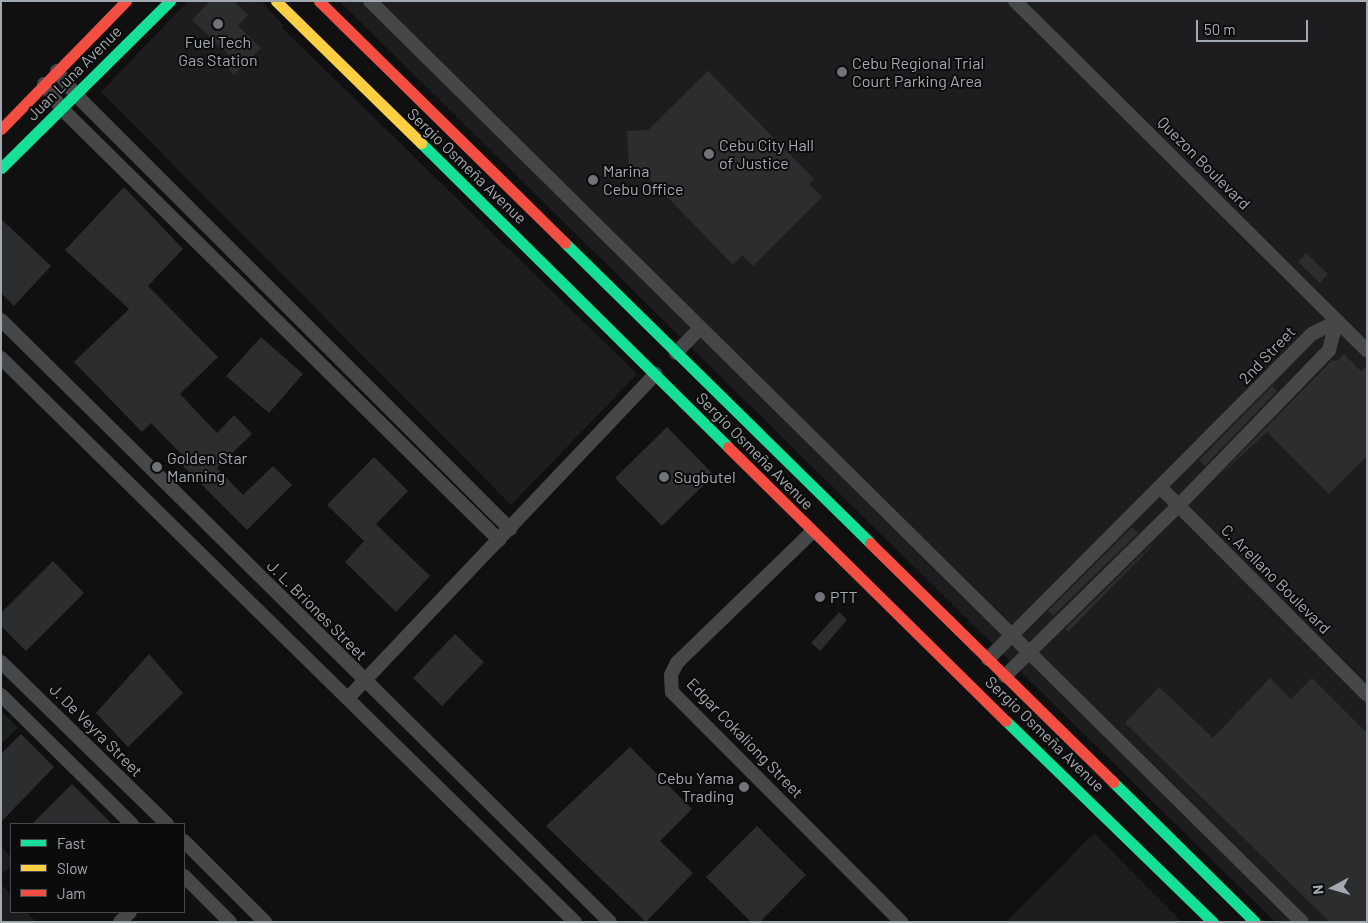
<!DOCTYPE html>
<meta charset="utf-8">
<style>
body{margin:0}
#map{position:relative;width:1368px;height:923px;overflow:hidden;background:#101011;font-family:Barlow,sans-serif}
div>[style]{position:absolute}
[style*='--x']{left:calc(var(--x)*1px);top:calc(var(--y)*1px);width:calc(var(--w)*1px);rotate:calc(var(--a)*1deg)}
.built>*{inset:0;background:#1d1d1f}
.green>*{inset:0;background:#1b201b}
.building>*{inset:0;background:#2c2d2e}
.street>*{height:14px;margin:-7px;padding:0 7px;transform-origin:7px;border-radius:7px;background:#454749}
.fast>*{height:11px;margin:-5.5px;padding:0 5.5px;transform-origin:5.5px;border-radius:5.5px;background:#16e098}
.slow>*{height:11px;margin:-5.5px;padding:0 5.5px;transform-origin:5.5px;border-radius:5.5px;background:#ffcf43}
.jam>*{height:11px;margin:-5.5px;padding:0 5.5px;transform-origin:5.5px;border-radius:5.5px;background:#f24e42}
.dots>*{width:14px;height:14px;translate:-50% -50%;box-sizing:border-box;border:2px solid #0b0b0c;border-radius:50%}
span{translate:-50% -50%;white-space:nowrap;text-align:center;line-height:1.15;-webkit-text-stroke:4px #0b0b0c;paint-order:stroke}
.poi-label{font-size:16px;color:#a3a9b0}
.left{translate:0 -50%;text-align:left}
.right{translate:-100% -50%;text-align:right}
.street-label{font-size:16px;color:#a3a9b0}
.frame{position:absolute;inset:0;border:2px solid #a3a9b0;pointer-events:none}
.legend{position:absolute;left:10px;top:823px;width:175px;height:90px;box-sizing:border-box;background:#0b0b0c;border:1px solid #484a4e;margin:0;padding:6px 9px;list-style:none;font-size:15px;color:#a3a9b0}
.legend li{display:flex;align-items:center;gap:10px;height:25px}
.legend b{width:25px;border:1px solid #484a4e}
.north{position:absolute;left:1308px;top:863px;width:50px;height:50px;-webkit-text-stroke:4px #0b0b0c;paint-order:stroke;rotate:264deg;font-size:14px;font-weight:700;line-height:20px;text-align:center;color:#a3a9b0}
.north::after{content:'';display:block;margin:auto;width:18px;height:22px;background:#a3a9b0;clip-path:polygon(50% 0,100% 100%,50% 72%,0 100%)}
.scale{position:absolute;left:1196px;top:20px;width:112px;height:22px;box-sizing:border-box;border:2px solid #a3a9b0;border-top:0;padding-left:6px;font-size:15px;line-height:18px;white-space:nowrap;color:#a3a9b0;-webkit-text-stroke:4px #0b0b0c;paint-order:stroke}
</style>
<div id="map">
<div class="built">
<i style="clip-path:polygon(188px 1px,261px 1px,284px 26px,282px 28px,637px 374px,511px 505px,101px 92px)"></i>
<i style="clip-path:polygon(339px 1px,1367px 1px,1367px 922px,1275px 922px)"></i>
<i style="clip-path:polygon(1094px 833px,1182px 922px,1006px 922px,1035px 893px)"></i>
<i style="clip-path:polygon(1px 846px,11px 857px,11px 866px,1px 875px)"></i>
<i style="clip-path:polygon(1px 884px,11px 895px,11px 912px,27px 912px,36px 922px,1px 922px)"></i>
</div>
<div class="green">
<i style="clip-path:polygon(1px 711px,18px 728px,1px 744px)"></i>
</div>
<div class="building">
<i style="clip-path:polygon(210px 1px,234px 1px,248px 15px,238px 26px,261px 48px,234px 75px,226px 66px,233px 59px,192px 20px)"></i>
<i style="clip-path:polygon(708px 71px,814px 179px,809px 184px,822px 197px,753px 266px,742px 255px,733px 265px,649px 178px,629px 179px,627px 131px,648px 130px)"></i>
<i style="clip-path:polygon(124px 187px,183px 249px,148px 286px,218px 357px,180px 394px,217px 433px,234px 415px,252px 434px,217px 468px,243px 495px,273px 466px,292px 485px,247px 530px,183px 466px,188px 461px,151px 423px,142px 432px,74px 362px,129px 309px,65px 250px)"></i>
<i style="clip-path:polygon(1px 219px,51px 266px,14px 306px,1px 293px)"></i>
<i style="clip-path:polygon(1306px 253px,1328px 274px,1320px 283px,1298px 262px)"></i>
<i style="clip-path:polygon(261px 337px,303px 374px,269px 413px,226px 376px)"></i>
<i style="clip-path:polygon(1344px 354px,1361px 371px,1367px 365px,1367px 456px,1329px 494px,1267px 432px,1217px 478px,1332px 360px,1337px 361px)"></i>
<i style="clip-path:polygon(1272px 386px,1277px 391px,1205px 466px,1199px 460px)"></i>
<i style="clip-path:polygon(667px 427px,714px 475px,662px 526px,615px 478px)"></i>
<i style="clip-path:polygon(374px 457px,408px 491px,376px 524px,430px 576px,396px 612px,345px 562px,364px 541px,327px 505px)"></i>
<i style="clip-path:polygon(1132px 527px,1138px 533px,1053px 616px,1048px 611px)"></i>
<i style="clip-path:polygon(1151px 545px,1152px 546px,1068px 632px,1065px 629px)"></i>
<i style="clip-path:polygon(53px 561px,84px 593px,26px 651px,1px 626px,1px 613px)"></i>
<i style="clip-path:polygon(839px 612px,847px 620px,820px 651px,811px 643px)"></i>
<i style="clip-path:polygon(455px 634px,484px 662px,442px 706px,413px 678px)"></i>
<i style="clip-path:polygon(149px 654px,183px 693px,128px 747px,96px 713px)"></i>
<i style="clip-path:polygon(1270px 678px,1291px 699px,1312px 678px,1367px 733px,1367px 922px,1330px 922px,1125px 723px,1159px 687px,1213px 738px)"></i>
<i style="clip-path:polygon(21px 734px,54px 767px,1px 822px,1px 754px)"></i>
<i style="clip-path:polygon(630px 747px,692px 809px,660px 841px,693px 873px,646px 922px,546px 826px)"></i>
<i style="clip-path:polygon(72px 784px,112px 824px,32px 824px)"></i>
<i style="clip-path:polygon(757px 826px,806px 875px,760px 922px,751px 922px,706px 877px)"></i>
</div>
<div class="street">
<i style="--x:370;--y:1;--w:1310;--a:44.66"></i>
<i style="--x:1015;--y:1;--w:496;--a:44.8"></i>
<i style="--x:57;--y:71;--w:31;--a:52"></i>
<i style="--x:76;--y:95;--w:614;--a:45"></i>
<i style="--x:44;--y:84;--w:31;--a:54"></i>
<i style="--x:62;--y:109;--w:614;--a:44.6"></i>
<i style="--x:1;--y:320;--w:856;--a:44.67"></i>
<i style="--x:676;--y:353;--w:33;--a:-46"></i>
<i style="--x:1;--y:358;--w:805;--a:44.5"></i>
<i style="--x:1161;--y:488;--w:292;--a:45.1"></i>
<i style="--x:812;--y:532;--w:188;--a:135.9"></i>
<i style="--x:677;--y:663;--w:13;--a:117"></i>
<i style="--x:671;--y:675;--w:17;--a:87"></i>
<i style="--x:672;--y:692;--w:325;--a:45.1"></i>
<i style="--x:988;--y:659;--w:459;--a:-45.1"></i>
<i style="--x:1312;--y:334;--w:28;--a:-27"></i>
<i style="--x:1;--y:662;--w:232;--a:44.3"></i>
<i style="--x:1005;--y:676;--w:244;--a:-44.5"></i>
<i style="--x:1179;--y:505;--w:216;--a:-45.9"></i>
<i style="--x:1329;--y:350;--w:30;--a:-75"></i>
<i style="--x:1;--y:695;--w:184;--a:44.6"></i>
<i style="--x:348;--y:698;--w:447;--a:-46.5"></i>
<i style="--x:184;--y:841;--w:115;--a:45"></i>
<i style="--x:184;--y:876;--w:65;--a:45"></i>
<i style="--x:120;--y:922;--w:14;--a:-45"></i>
</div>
<div class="fast">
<i style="--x:421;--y:143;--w:432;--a:44.7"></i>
<i style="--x:1;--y:168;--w:238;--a:-44.7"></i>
<i style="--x:565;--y:243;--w:428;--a:44.5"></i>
<i style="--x:1006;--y:721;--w:289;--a:44.2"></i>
<i style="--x:1113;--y:782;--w:199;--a:44.6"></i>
</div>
<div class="slow">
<i style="--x:276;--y:1;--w:203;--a:44.4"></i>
</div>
<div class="jam">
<i style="--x:319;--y:1;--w:345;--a:44.5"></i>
<i style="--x:1;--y:129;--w:179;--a:-45.7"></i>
<i style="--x:728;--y:447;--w:390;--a:44.6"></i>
<i style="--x:870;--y:543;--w:341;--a:44.5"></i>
</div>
<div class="dots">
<i style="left:218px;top:24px;background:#707378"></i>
<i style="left:842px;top:72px;background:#707378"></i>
<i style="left:709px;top:154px;background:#707378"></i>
<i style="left:593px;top:180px;background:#707378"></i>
<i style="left:157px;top:467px;background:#707378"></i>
<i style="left:664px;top:477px;background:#707378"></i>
<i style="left:820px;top:597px;background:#707378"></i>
<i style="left:744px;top:787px;background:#707378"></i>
</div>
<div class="poi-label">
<span style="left:218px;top:51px">Fuel Tech<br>Gas Station</span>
<span class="left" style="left:852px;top:72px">Cebu Regional Trial<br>Court Parking Area</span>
<span class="left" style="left:719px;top:154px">Cebu City Hall<br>of Justice</span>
<span class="left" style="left:603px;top:180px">Marina<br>Cebu Office</span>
<span class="left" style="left:167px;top:467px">Golden Star<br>Manning</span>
<span class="left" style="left:674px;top:477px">Sugbutel</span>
<span class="left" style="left:830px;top:597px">PTT</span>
<span class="right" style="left:734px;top:787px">Cebu Yama<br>Trading</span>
</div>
<div class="street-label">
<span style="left:74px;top:73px;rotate:-45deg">Juan Luna Avenue</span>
<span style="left:1204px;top:163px;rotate:45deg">Quezon Boulevard</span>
<span style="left:467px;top:166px;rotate:44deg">Sergio Osmeña Avenue</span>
<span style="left:1267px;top:355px;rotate:-46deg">2nd Street</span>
<span style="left:755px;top:451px;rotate:45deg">Sergio Osmeña Avenue</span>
<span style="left:1276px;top:579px;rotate:45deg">C. Arellano Boulevard</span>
<span style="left:317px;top:610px;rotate:45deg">J. L. Briones Street</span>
<span style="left:96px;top:730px;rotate:45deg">J. De Veyra Street</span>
<span style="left:1045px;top:734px;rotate:44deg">Sergio Osmeña Avenue</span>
<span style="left:745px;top:738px;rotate:46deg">Edgar Cokaliong Street</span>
</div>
<div class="frame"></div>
<ul class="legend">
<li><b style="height:6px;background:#16e098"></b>Fast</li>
<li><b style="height:6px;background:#ffcf43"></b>Slow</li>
<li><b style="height:6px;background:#f24e42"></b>Jam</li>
</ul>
<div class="north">N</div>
<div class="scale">50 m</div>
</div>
